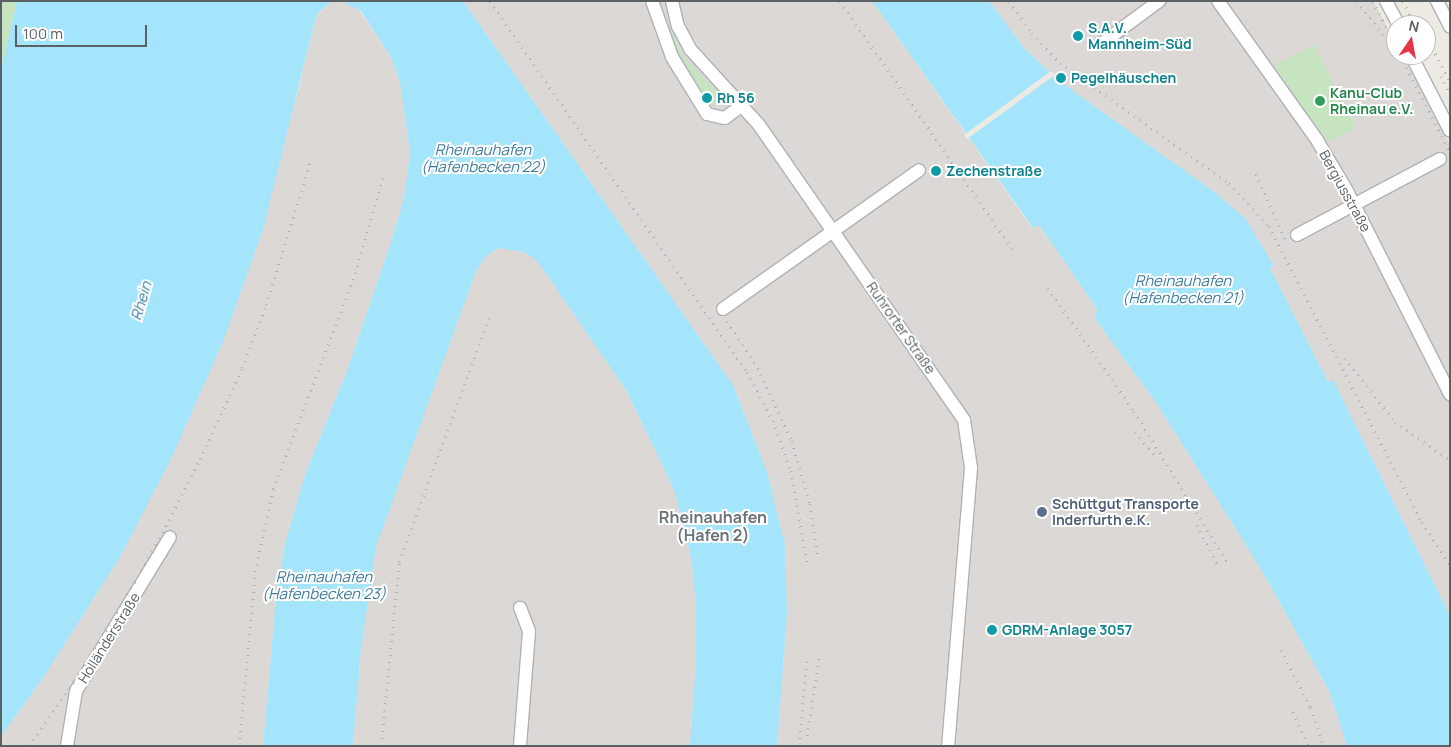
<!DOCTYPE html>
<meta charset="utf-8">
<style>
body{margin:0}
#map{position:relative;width:1451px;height:747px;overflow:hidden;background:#ede9e3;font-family:Manrope,sans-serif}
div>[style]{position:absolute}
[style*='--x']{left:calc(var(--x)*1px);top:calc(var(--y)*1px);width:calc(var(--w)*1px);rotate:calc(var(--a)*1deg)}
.industrial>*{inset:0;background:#dcd8d5}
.green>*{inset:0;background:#c7e4c0}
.water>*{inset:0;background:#a5e5fb}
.pier>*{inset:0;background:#ede9e3}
.roads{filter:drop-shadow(1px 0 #afb2b5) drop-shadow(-1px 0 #afb2b5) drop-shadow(0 1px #afb2b5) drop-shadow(0 -1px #afb2b5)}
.minor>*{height:12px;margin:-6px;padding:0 6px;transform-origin:6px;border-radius:6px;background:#fff}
.rail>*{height:2.5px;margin-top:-1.25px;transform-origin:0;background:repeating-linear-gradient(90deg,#b0b1b1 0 1px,transparent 0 7px)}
.dots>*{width:14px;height:14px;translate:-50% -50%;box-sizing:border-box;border:2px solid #fff;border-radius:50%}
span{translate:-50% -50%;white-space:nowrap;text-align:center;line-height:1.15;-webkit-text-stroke:4px #fff;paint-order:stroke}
.culture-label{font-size:14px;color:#0d838f;font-weight:700}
.left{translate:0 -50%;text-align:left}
.leisure-label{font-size:14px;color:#27864d;font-weight:700}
.street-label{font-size:14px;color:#5b6063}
.service-label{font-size:14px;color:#4e5e75;font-weight:700}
.water-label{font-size:15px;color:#3d7c9b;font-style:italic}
.quarter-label{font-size:16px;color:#6c7275;font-weight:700}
.frame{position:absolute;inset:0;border:2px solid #5b6063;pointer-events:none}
.north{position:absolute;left:1386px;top:15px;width:50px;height:50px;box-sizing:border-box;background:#fff;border:1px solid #bdbfc1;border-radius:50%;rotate:12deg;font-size:14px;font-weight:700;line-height:20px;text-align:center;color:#5b6063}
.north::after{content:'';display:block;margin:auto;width:18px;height:22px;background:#e23546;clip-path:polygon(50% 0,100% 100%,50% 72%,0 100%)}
.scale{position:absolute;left:15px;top:25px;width:132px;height:22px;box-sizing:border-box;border:2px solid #5b6063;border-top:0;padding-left:6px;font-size:15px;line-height:18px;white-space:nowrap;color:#5b6063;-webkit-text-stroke:4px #fff;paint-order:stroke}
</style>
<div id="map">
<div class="industrial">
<i style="clip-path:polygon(333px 1px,349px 3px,360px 11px,391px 57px,400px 83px,410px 152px,404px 198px,391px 242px,348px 368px,305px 475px,285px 543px,276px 597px,263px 746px,1px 746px,1px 736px,43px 678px,120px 557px,297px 95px,313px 28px,318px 14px)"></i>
<i style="clip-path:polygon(463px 1px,872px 1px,1032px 228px,1038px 224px,1097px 309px,1095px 319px,1157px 404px,1262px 571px,1329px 691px,1347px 746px,777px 746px,787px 614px,785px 545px,767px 472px,733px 385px)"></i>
<i style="clip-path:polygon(989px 1px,1373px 1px,1396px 43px,1396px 55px,1403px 55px,1450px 145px,1450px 616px,1333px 381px,1328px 383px,1270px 268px,1273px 266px,1231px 206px,1059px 81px,1024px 48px)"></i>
<i style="clip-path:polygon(499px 248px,523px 252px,535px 259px,547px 275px,627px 392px,674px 490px,691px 557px,696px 605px,695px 675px,690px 746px,353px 746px,361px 649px,375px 547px,476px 271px,486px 256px)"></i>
</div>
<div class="green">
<i style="clip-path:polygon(1px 1px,17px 1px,1px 70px)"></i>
<i style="clip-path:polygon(657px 1px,660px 1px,680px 52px,725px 101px,723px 106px,710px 105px,706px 102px,710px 98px,705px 97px,684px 67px,675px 53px)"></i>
<i style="clip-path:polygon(1314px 45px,1356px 128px,1328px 142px,1273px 66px)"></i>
</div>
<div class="water">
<i style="clip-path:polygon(17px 1px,333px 1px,318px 13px,313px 28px,263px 229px,224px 339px,171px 459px,120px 557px,43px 678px,1px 736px,1px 70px)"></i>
<i style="clip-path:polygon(341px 1px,463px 1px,733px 385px,767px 472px,785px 545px,787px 614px,777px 746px,690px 746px,695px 675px,696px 605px,691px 557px,674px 490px,627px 392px,547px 275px,535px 259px,523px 252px,499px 248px,486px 256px,476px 271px,376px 547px,361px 649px,353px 746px,263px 746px,276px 597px,285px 543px,305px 475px,348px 368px,391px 242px,404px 198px,410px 152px,400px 83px,391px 57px,361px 11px)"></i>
<i style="clip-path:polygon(872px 1px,989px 1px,1024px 48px,1059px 81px,1213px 191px,1245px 218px,1274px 266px,1270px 268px,1328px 382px,1333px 380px,1450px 616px,1450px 746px,1347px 746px,1329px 691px,1262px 571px,1157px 404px,1095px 319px,1097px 309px,1039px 225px,1033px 228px)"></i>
</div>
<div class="pier">
<i style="clip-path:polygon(1051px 71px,1055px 75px,967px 139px,964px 135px)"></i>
</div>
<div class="roads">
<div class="minor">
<i style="--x:652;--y:1;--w:59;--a:70.3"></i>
<i style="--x:672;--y:57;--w:67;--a:58.4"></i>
<i style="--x:707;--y:114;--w:18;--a:13"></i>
<i style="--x:725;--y:118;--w:21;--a:-37"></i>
<i style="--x:672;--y:1;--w:26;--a:77"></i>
<i style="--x:678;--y:26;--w:27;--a:62"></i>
<i style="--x:691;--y:50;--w:101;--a:47.8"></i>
<i style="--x:759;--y:125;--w:359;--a:55.2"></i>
<i style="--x:964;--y:420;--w:49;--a:81.7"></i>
<i style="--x:971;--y:468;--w:279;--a:94.7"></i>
<i style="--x:1218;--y:1;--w:171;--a:54.5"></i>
<i style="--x:1317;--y:140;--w:59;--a:59.5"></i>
<i style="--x:1347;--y:191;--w:228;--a:63.1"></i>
<i style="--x:1386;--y:1;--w:27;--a:62"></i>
<i style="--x:1437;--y:1;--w:29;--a:63"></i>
<i style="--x:1106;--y:40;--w:66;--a:-36.3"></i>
<i style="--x:1411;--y:55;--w:85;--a:62.8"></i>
<i style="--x:1297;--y:235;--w:162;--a:-28"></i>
<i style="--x:723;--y:309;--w:240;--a:-35.3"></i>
<i style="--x:67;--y:746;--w:56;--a:-80.7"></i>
<i style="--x:76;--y:691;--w:180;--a:-58.6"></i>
<i style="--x:520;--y:746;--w:115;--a:-85.5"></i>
<i style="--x:529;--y:631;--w:25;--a:-111"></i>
</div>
</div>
<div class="rail">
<i style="--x:490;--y:1;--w:451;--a:55.3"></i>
<i style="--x:747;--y:372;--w:55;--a:62"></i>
<i style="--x:773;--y:421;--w:53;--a:70.2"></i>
<i style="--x:791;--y:471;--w:97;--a:79.9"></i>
<i style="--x:840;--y:1;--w:305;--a:55.2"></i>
<i style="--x:1009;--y:1;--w:39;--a:54"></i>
<i style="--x:1032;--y:33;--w:41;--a:47"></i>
<i style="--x:1060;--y:63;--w:207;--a:35.4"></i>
<i style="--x:1229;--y:183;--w:59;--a:47.1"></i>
<i style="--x:1269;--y:226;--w:333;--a:62.7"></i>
<i style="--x:1422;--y:522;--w:51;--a:56.9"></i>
<i style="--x:1357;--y:1;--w:63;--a:52"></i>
<i style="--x:1373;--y:1;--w:29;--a:63"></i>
<i style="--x:1403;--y:1;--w:27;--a:63"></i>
<i style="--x:1426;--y:35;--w:53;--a:62.9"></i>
<i style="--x:1400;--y:55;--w:109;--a:62.7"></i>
<i style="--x:1441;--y:76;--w:20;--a:63"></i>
<i style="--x:1256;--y:174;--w:73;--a:65.9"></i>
<i style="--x:1048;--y:288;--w:150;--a:55"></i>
<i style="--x:1134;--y:411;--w:179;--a:58.3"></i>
<i style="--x:727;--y:321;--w:56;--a:56.6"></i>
<i style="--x:758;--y:368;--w:81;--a:65"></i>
<i style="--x:792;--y:441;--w:66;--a:74.1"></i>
<i style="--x:810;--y:504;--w:53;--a:81.3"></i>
<i style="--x:1345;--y:358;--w:81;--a:52"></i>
<i style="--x:1395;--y:422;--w:67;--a:34.6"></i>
<i style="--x:1135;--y:432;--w:31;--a:50"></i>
<i style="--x:1197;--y:525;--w:47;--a:62.4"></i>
<i style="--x:1281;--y:650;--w:65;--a:62.7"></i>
<i style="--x:1311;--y:708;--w:40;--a:72"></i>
<i style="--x:1293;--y:712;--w:38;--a:65"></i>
<i style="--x:807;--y:736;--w:80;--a:-81.4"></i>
<i style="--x:29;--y:746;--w:103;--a:-55.2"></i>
<i style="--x:88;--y:661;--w:134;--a:-59.6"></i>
<i style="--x:156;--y:545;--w:97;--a:-62.9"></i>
<i style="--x:200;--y:459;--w:100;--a:-65.2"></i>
<i style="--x:242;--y:368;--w:67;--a:-69.1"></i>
<i style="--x:266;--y:305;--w:153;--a:-72.9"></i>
<i style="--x:239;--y:746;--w:175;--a:-84.7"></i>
<i style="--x:255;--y:572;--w:85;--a:-77.8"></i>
<i style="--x:273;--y:489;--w:224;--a:-69.1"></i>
<i style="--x:353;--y:280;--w:107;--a:-73.8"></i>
<i style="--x:381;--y:746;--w:185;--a:-84.4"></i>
<i style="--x:399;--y:562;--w:261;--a:-69.8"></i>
<i style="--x:799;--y:746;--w:90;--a:-84.9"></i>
</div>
<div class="dots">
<i style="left:1078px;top:36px;background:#0f9aa8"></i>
<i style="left:1061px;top:78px;background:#0f9aa8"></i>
<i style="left:707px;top:98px;background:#0f9aa8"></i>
<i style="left:1320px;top:101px;background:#2e9e5b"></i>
<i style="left:936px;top:171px;background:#0f9aa8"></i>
<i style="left:1042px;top:512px;background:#5c6f8a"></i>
<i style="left:992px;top:630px;background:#0f9aa8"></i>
</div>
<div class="culture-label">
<span class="left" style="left:1088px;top:36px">S.A.V.<br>Mannheim-Süd</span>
<span class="left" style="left:1071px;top:78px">Pegelhäuschen</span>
<span class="left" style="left:717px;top:98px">Rh 56</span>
<span class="left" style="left:946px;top:171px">Zechenstraße</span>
<span class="left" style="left:1002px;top:630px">GDRM-Anlage 3057</span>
</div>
<div class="leisure-label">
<span class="left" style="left:1330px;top:101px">Kanu-Club<br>Rheinau e.V.</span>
</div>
<div class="street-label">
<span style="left:1345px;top:191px;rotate:61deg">Bergiusstraße</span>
<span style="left:901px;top:328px;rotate:55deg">Ruhrorter Straße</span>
<span style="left:109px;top:638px;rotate:-58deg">Holländerstraße</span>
</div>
<div class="service-label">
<span class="left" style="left:1052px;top:512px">Schüttgut Transporte<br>Inderfurth e.K.</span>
</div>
<div class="water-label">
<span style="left:483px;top:158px">Rheinauhafen<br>(Hafenbecken 22)</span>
<span style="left:1183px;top:289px">Rheinauhafen<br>(Hafenbecken 21)</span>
<span style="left:141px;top:301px;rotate:-74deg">Rhein</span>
<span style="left:324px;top:585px">Rheinauhafen<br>(Hafenbecken 23)</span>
</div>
<div class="quarter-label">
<span style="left:713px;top:526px">Rheinauhafen<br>(Hafen 2)</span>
</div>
<div class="frame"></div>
<div class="north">N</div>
<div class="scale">100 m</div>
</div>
